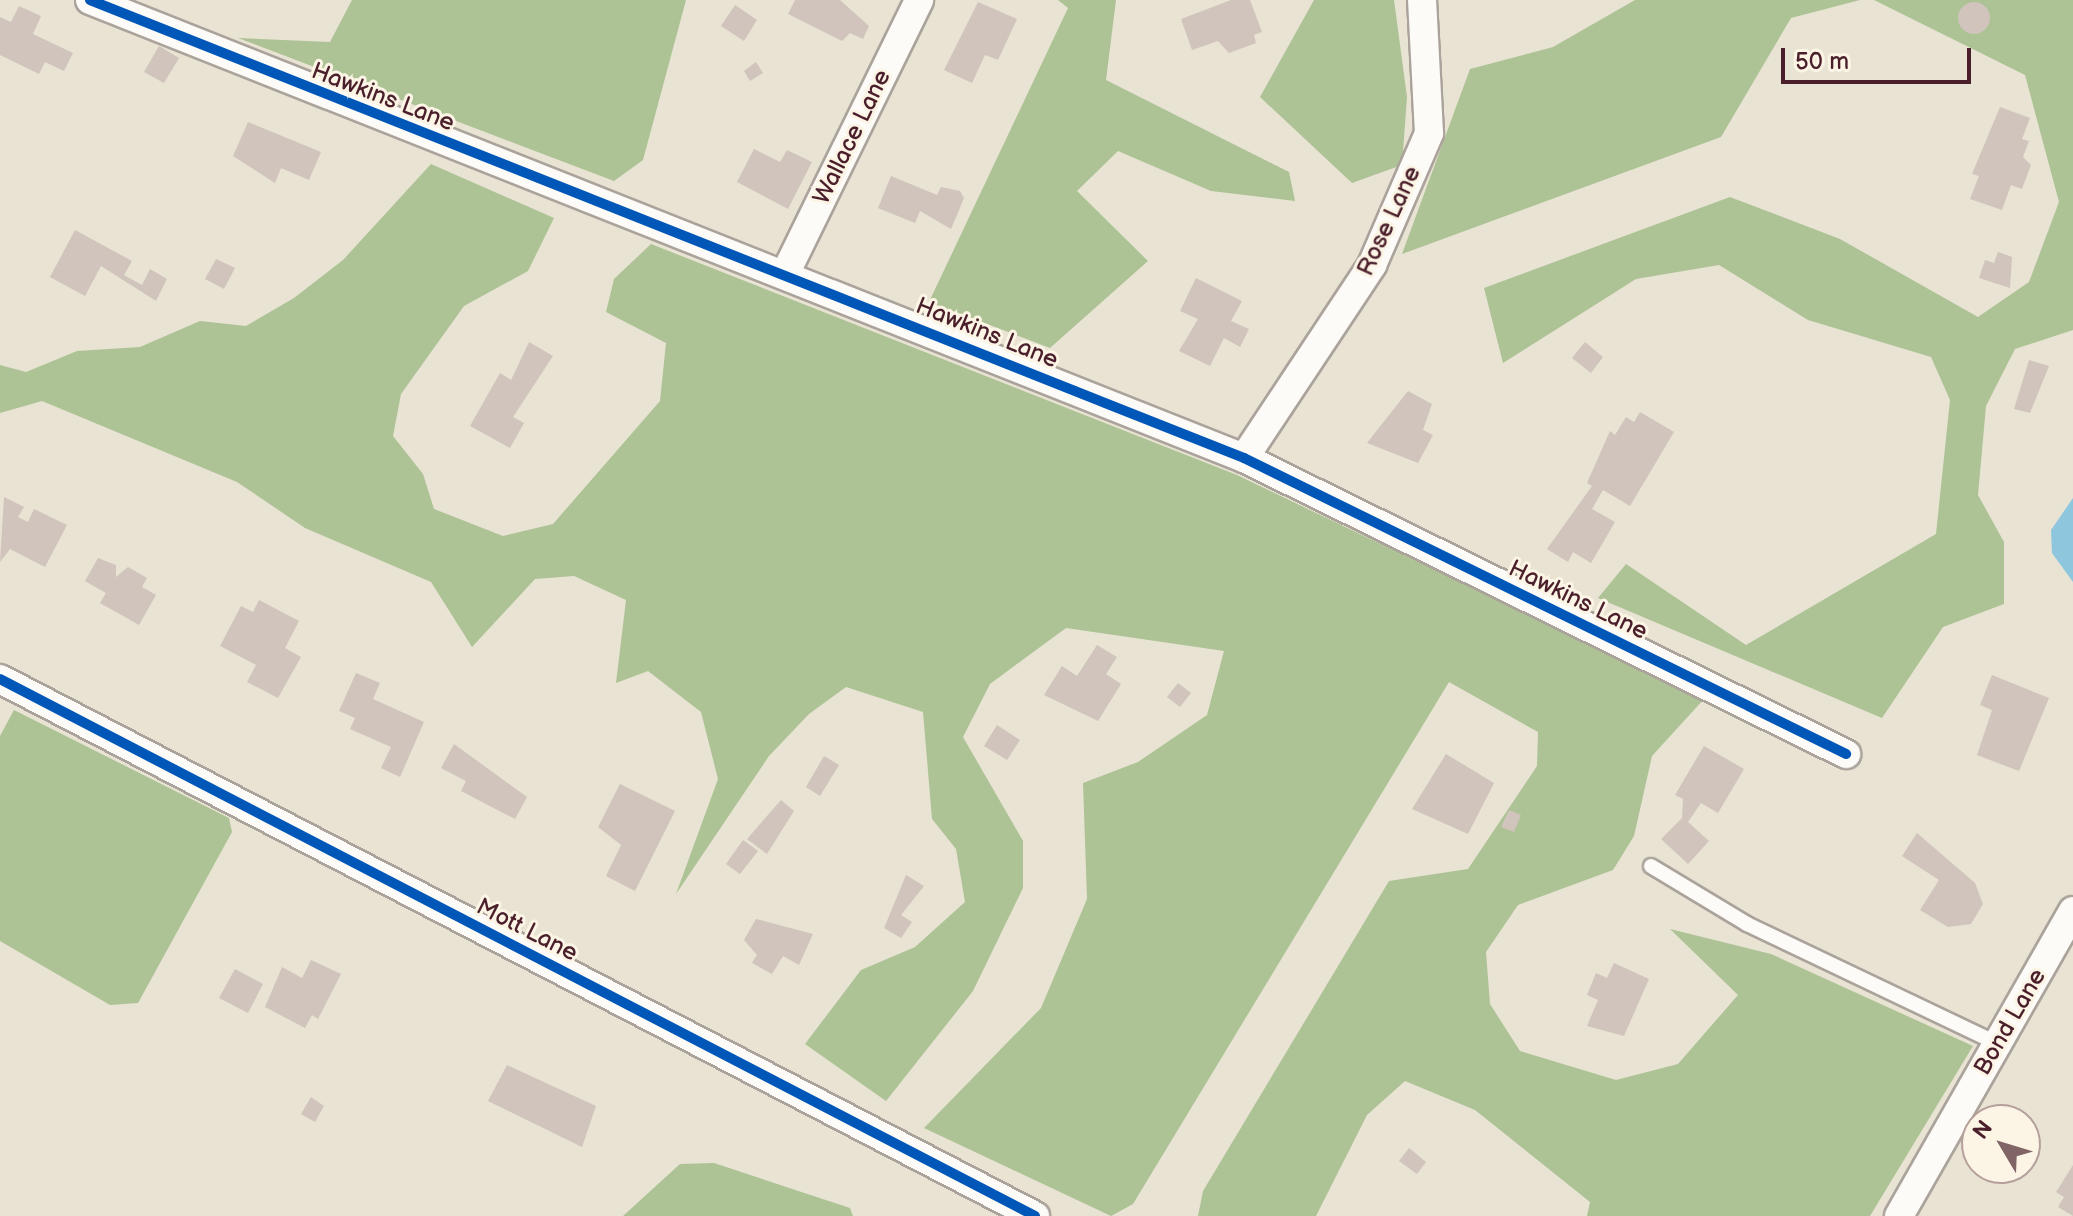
<!DOCTYPE html>
<style>
body{margin:0}
#map{position:relative;width:2073px;height:1216px;overflow:hidden;background:#e8e3d3;font-family:"Balsamiq Sans",sans-serif}
div>[style]{position:absolute}
[style*='--x']{left:calc(var(--x)*1px);top:calc(var(--y)*1px);width:calc(var(--w)*1px);rotate:calc(var(--a)*1deg)}
.forest>*{inset:0;background:#adc395}
.water>*{inset:0;background:#8ec6de}
.building>*{inset:0;background:#d0c4bc}
.round{border-radius:50%}
.roads{filter:drop-shadow(2px 0 #aba39b) drop-shadow(-2px 0 #aba39b) drop-shadow(0 2px #aba39b) drop-shadow(0 -2px #aba39b)}
.service>*{height:14px;margin:-7px;padding:0 7px;transform-origin:7px;border-radius:7px;background:#fcfbf8}
.minor>*{height:28px;margin:-14px;padding:0 14px;transform-origin:14px;border-radius:14px;background:#fcfbf8}
.cycleway>*{height:10px;margin:-5px;padding:0 5px;transform-origin:5px;border-radius:5px;background:#0057b8}
span{translate:-50% -50%;white-space:nowrap;text-align:center;line-height:1.15;-webkit-text-stroke:6px #fcf5e5;paint-order:stroke}
.street-label{font-size:24px;color:#4a1f2b}
.north{position:absolute;left:1961px;top:1104px;width:80px;height:80px;box-sizing:border-box;background:#fcf5e5;border:2px solid #b59f9b;border-radius:50%;rotate:308deg;font-size:22px;font-weight:700;line-height:32px;text-align:center;color:#4a1f2b}
.north::after{content:'';display:block;margin:auto;width:28px;height:36px;background:#816466;clip-path:polygon(50% 0,100% 100%,50% 72%,0 100%)}
.scale{position:absolute;left:1781px;top:48px;width:190px;height:36px;box-sizing:border-box;border:4px solid #4a1f2b;border-top:0;padding-left:10px;font-size:24px;line-height:28px;white-space:nowrap;color:#4a1f2b;-webkit-text-stroke:6px #fcf5e5;paint-order:stroke}
</style>
<div id="map">
<div class="forest">
<i style="clip-path:polygon(352px 0,686px 0,643px 160px,614px 181px,238px 38px,330px 42px)"></i>
<i style="clip-path:polygon(1058px 0,1116px 0,1106px 80px,1289px 172px,1295px 201px,1211px 191px,1118px 151px,1077px 191px,1148px 261px,1050px 348px,929px 302px,1068px 8px)"></i>
<i style="clip-path:polygon(1314px 0,1394px 0,1407px 97px,1402px 165px,1352px 183px,1260px 97px)"></i>
<i style="clip-path:polygon(1635px 0,1860px 0,1791px 18px,1721px 137px,1402px 254px,1470px 69px,1553px 47px)"></i>
<i style="clip-path:polygon(1874px 0,2073px 0,2073px 330px,2015px 349px,1986px 406px,1978px 495px,2004px 542px,2004px 604px,1943px 627px,1882px 718px,1598px 598px,1626px 564px,1746px 645px,1936px 534px,1950px 400px,1931px 357px,1808px 320px,1719px 265px,1636px 279px,1503px 363px,1484px 288px,1730px 197px,1840px 239px,1978px 317px,2029px 282px,2059px 202px,2025px 75px)"></i>
<i style="clip-path:polygon(431px 164px,554px 218px,528px 271px,464px 306px,401px 394px,393px 436px,423px 474px,434px 509px,503px 536px,553px 524px,660px 401px,666px 343px,606px 312px,614px 279px,651px 244px,1237px 475px,1704px 699px,1652px 756px,1634px 836px,1613px 870px,1518px 905px,1486px 952px,1490px 1004px,1520px 1051px,1616px 1080px,1678px 1064px,1738px 995px,1670px 929px,1771px 954px,1973px 1046px,1870px 1216px,1587px 1216px,1590px 1202px,1475px 1110px,1405px 1081px,1367px 1115px,1316px 1216px,1198px 1216px,1203px 1191px,1389px 881px,1468px 869px,1537px 766px,1538px 732px,1449px 682px,1133px 1204px,1111px 1216px,924px 1128px,1041px 1008px,1087px 899px,1083px 783px,1138px 762px,1207px 715px,1224px 651px,1066px 628px,990px 684px,963px 737px,1023px 841px,1023px 888px,973px 991px,886px 1101px,805px 1044px,861px 970px,915px 947px,965px 902px,956px 849px,932px 819px,923px 712px,846px 687px,809px 714px,769px 756px,676px 894px,718px 779px,701px 712px,648px 671px,616px 683px,626px 600px,574px 576px,535px 579px,472px 647px,431px 582px,305px 528px,237px 482px,42px 401px,0 413px,0 365px,26px 372px,77px 351px,140px 347px,200px 321px,246px 326px,294px 298px,343px 260px)"></i>
<i style="clip-path:polygon(14px 710px,229px 818px,232px 832px,138px 1003px,110px 1005px,0 941px,0 736px)"></i>
<i style="clip-path:polygon(714px 1163px,850px 1208px,853px 1216px,623px 1216px,680px 1164px)"></i>
</div>
<div class="water">
<i style="clip-path:polygon(2073px 498px,2073px 582px,2052px 553px,2051px 530px)"></i>
</div>
<div class="building">
<i style="clip-path:polygon(795px 0,840px 0,869px 26px,863px 39px,850px 33px,842px 41px,788px 14px)"></i>
<i style="clip-path:polygon(1231px 0,1250px 0,1262px 32px,1254px 35px,1256px 43px,1229px 53px,1218px 41px,1192px 50px,1181px 19px)"></i>
<i style="clip-path:polygon(978px 2px,1017px 19px,998px 60px,985px 55px,972px 83px,944px 70px)"></i>
<i class="round" style="left:1958px;top:2px;width:32px;height:32px"></i>
<i style="clip-path:polygon(735px 5px,757px 20px,744px 41px,721px 26px)"></i>
<i style="clip-path:polygon(19px 6px,41px 16px,33px 34px,73px 53px,64px 71px,45px 62px,39px 74px,0 55px,0 17px,11px 22px)"></i>
<i style="clip-path:polygon(159px 46px,179px 58px,164px 83px,144px 72px)"></i>
<i style="clip-path:polygon(756px 62px,763px 73px,750px 81px,744px 71px)"></i>
<i style="clip-path:polygon(2000px 107px,2030px 118px,2022px 139px,2029px 141px,2023px 157px,2031px 165px,2022px 189px,2011px 185px,2002px 210px,1970px 199px,1979px 176px,1972px 174px)"></i>
<i style="clip-path:polygon(248px 122px,321px 152px,309px 180px,281px 168px,275px 183px,233px 156px)"></i>
<i style="clip-path:polygon(754px 149px,780px 162px,787px 150px,812px 162px,788px 209px,737px 182px)"></i>
<i style="clip-path:polygon(891px 176px,937px 195px,941px 187px,960px 191px,964px 198px,951px 229px,920px 211px,915px 223px,878px 208px)"></i>
<i style="clip-path:polygon(75px 230px,132px 261px,124px 275px,142px 285px,150px 269px,167px 279px,156px 301px,101px 266px,85px 296px,50px 277px)"></i>
<i style="clip-path:polygon(1998px 252px,2012px 257px,2010px 288px,1979px 278px,1985px 260px,1994px 263px)"></i>
<i style="clip-path:polygon(216px 259px,235px 268px,224px 289px,205px 279px)"></i>
<i style="clip-path:polygon(1196px 278px,1242px 301px,1231px 321px,1249px 329px,1240px 347px,1224px 338px,1210px 366px,1179px 351px,1198px 319px,1180px 311px)"></i>
<i style="clip-path:polygon(529px 342px,553px 356px,513px 417px,524px 423px,510px 448px,470px 426px,500px 373px,511px 380px)"></i>
<i style="clip-path:polygon(1585px 342px,1603px 357px,1591px 373px,1572px 358px)"></i>
<i style="clip-path:polygon(2029px 360px,2049px 366px,2030px 413px,2014px 409px)"></i>
<i style="clip-path:polygon(1408px 391px,1432px 404px,1423px 430px,1433px 435px,1418px 463px,1367px 443px)"></i>
<i style="clip-path:polygon(1640px 412px,1674px 432px,1630px 506px,1603px 490px,1592px 509px,1615px 522px,1591px 563px,1573px 552px,1568px 562px,1547px 549px,1592px 486px,1587px 483px,1610px 431px,1615px 435px,1626px 417px,1634px 422px)"></i>
<i style="clip-path:polygon(4px 497px,24px 507px,18px 517px,28px 522px,34px 509px,67px 525px,45px 567px,10px 549px,0 562px)"></i>
<i style="clip-path:polygon(98px 558px,116px 565px,116px 577px,128px 567px,147px 578px,142px 587px,156px 595px,139px 625px,100px 603px,106px 593px,85px 581px)"></i>
<i style="clip-path:polygon(259px 600px,299px 621px,285px 648px,301px 657px,278px 698px,247px 682px,256px 665px,220px 646px,241px 606px,253px 612px)"></i>
<i style="clip-path:polygon(1097px 645px,1117px 657px,1106px 674px,1121px 684px,1098px 721px,1044px 695px,1062px 666px,1077px 676px)"></i>
<i style="clip-path:polygon(356px 673px,380px 683px,373px 699px,424px 722px,400px 777px,381px 768px,391px 747px,350px 729px,355px 718px,339px 711px)"></i>
<i style="clip-path:polygon(1992px 675px,2049px 698px,2019px 771px,1977px 755px,1992px 710px,1980px 705px)"></i>
<i style="clip-path:polygon(1178px 683px,1191px 693px,1180px 707px,1167px 697px)"></i>
<i style="clip-path:polygon(997px 725px,1020px 740px,1007px 760px,984px 746px)"></i>
<i style="clip-path:polygon(454px 744px,527px 797px,515px 819px,461px 791px,466px 781px,441px 768px)"></i>
<i style="clip-path:polygon(1704px 746px,1744px 769px,1718px 813px,1701px 803px,1688px 822px,1709px 841px,1688px 864px,1661px 839px,1682px 818px,1683px 799px,1675px 795px)"></i>
<i style="clip-path:polygon(1446px 754px,1494px 783px,1468px 834px,1412px 809px)"></i>
<i style="clip-path:polygon(824px 756px,839px 765px,820px 796px,806px 787px)"></i>
<i style="clip-path:polygon(620px 784px,675px 811px,635px 891px,606px 876px,621px 845px,598px 827px)"></i>
<i style="clip-path:polygon(781px 800px,794px 811px,767px 854px,747px 839px)"></i>
<i style="clip-path:polygon(1509px 810px,1521px 815px,1514px 832px,1501px 827px)"></i>
<i style="clip-path:polygon(1917px 833px,1975px 883px,1983px 904px,1971px 924px,1948px 927px,1920px 910px,1939px 880px,1902px 856px)"></i>
<i style="clip-path:polygon(743px 840px,758px 851px,740px 874px,726px 864px)"></i>
<i style="clip-path:polygon(906px 875px,924px 886px,901px 915px,912px 922px,901px 938px,884px 928px)"></i>
<i style="clip-path:polygon(756px 919px,813px 934px,799px 965px,783px 956px,772px 974px,752px 963px,757px 955px,744px 940px)"></i>
<i style="clip-path:polygon(311px 960px,341px 974px,318px 1019px,312px 1015px,305px 1028px,265px 1007px,282px 967px,302px 978px)"></i>
<i style="clip-path:polygon(1614px 963px,1649px 979px,1624px 1036px,1587px 1026px,1598px 1000px,1587px 995px,1596px 973px,1607px 978px)"></i>
<i style="clip-path:polygon(235px 969px,263px 984px,248px 1013px,219px 998px)"></i>
<i style="clip-path:polygon(507px 1065px,596px 1106px,582px 1147px,488px 1101px)"></i>
<i style="clip-path:polygon(311px 1097px,324px 1106px,315px 1122px,301px 1114px)"></i>
<i style="clip-path:polygon(1409px 1148px,1426px 1162px,1417px 1174px,1399px 1161px)"></i>
<i style="clip-path:polygon(2073px 1165px,2073px 1216px,2058px 1207px,2064px 1197px,2056px 1192px)"></i>
</div>
<div class="roads">
<div class="service">
<i style="--x:1651;--y:866;--w:112;--a:31.1"></i>
<i style="--x:1747;--y:924;--w:277;--a:25.5"></i>
</div>
<div class="minor">
<i style="--x:90;--y:0;--w:1242;--a:21.65"></i>
<i style="--x:1244;--y:458;--w:671;--a:26.18"></i>
<i style="--x:785;--y:274;--w:305;--a:-63.9"></i>
<i style="--x:1244;--y:458;--w:232;--a:-56.4"></i>
<i style="--x:1372;--y:265;--w:144;--a:-66.6"></i>
<i style="--x:1429;--y:133;--w:133;--a:-93"></i>
<i style="--x:0;--y:679;--w:1166;--a:27.42"></i>
<i style="--x:1899;--y:1216;--w:351;--a:-60.3"></i>
</div>
</div>
<div class="cycleway">
<i style="--x:90;--y:0;--w:1242;--a:21.65"></i>
<i style="--x:1244;--y:458;--w:671;--a:26.18"></i>
<i style="--x:0;--y:679;--w:1166;--a:27.42"></i>
</div>
<div class="street-label">
<span style="left:383px;top:97px;rotate:21deg">Hawkins Lane</span>
<span style="left:852px;top:137px;rotate:-64deg">Wallace Lane</span>
<span style="left:1389px;top:221px;rotate:-65deg">Rose Lane</span>
<span style="left:987px;top:333px;rotate:22deg">Hawkins Lane</span>
<span style="left:1578px;top:600px;rotate:26deg">Hawkins Lane</span>
<span style="left:527px;top:930px;rotate:27deg">Mott Lane</span>
<span style="left:2010px;top:1022px;rotate:-60deg">Bond Lane</span>
</div>
<div class="north">N</div>
<div class="scale">50 m</div>
</div>
